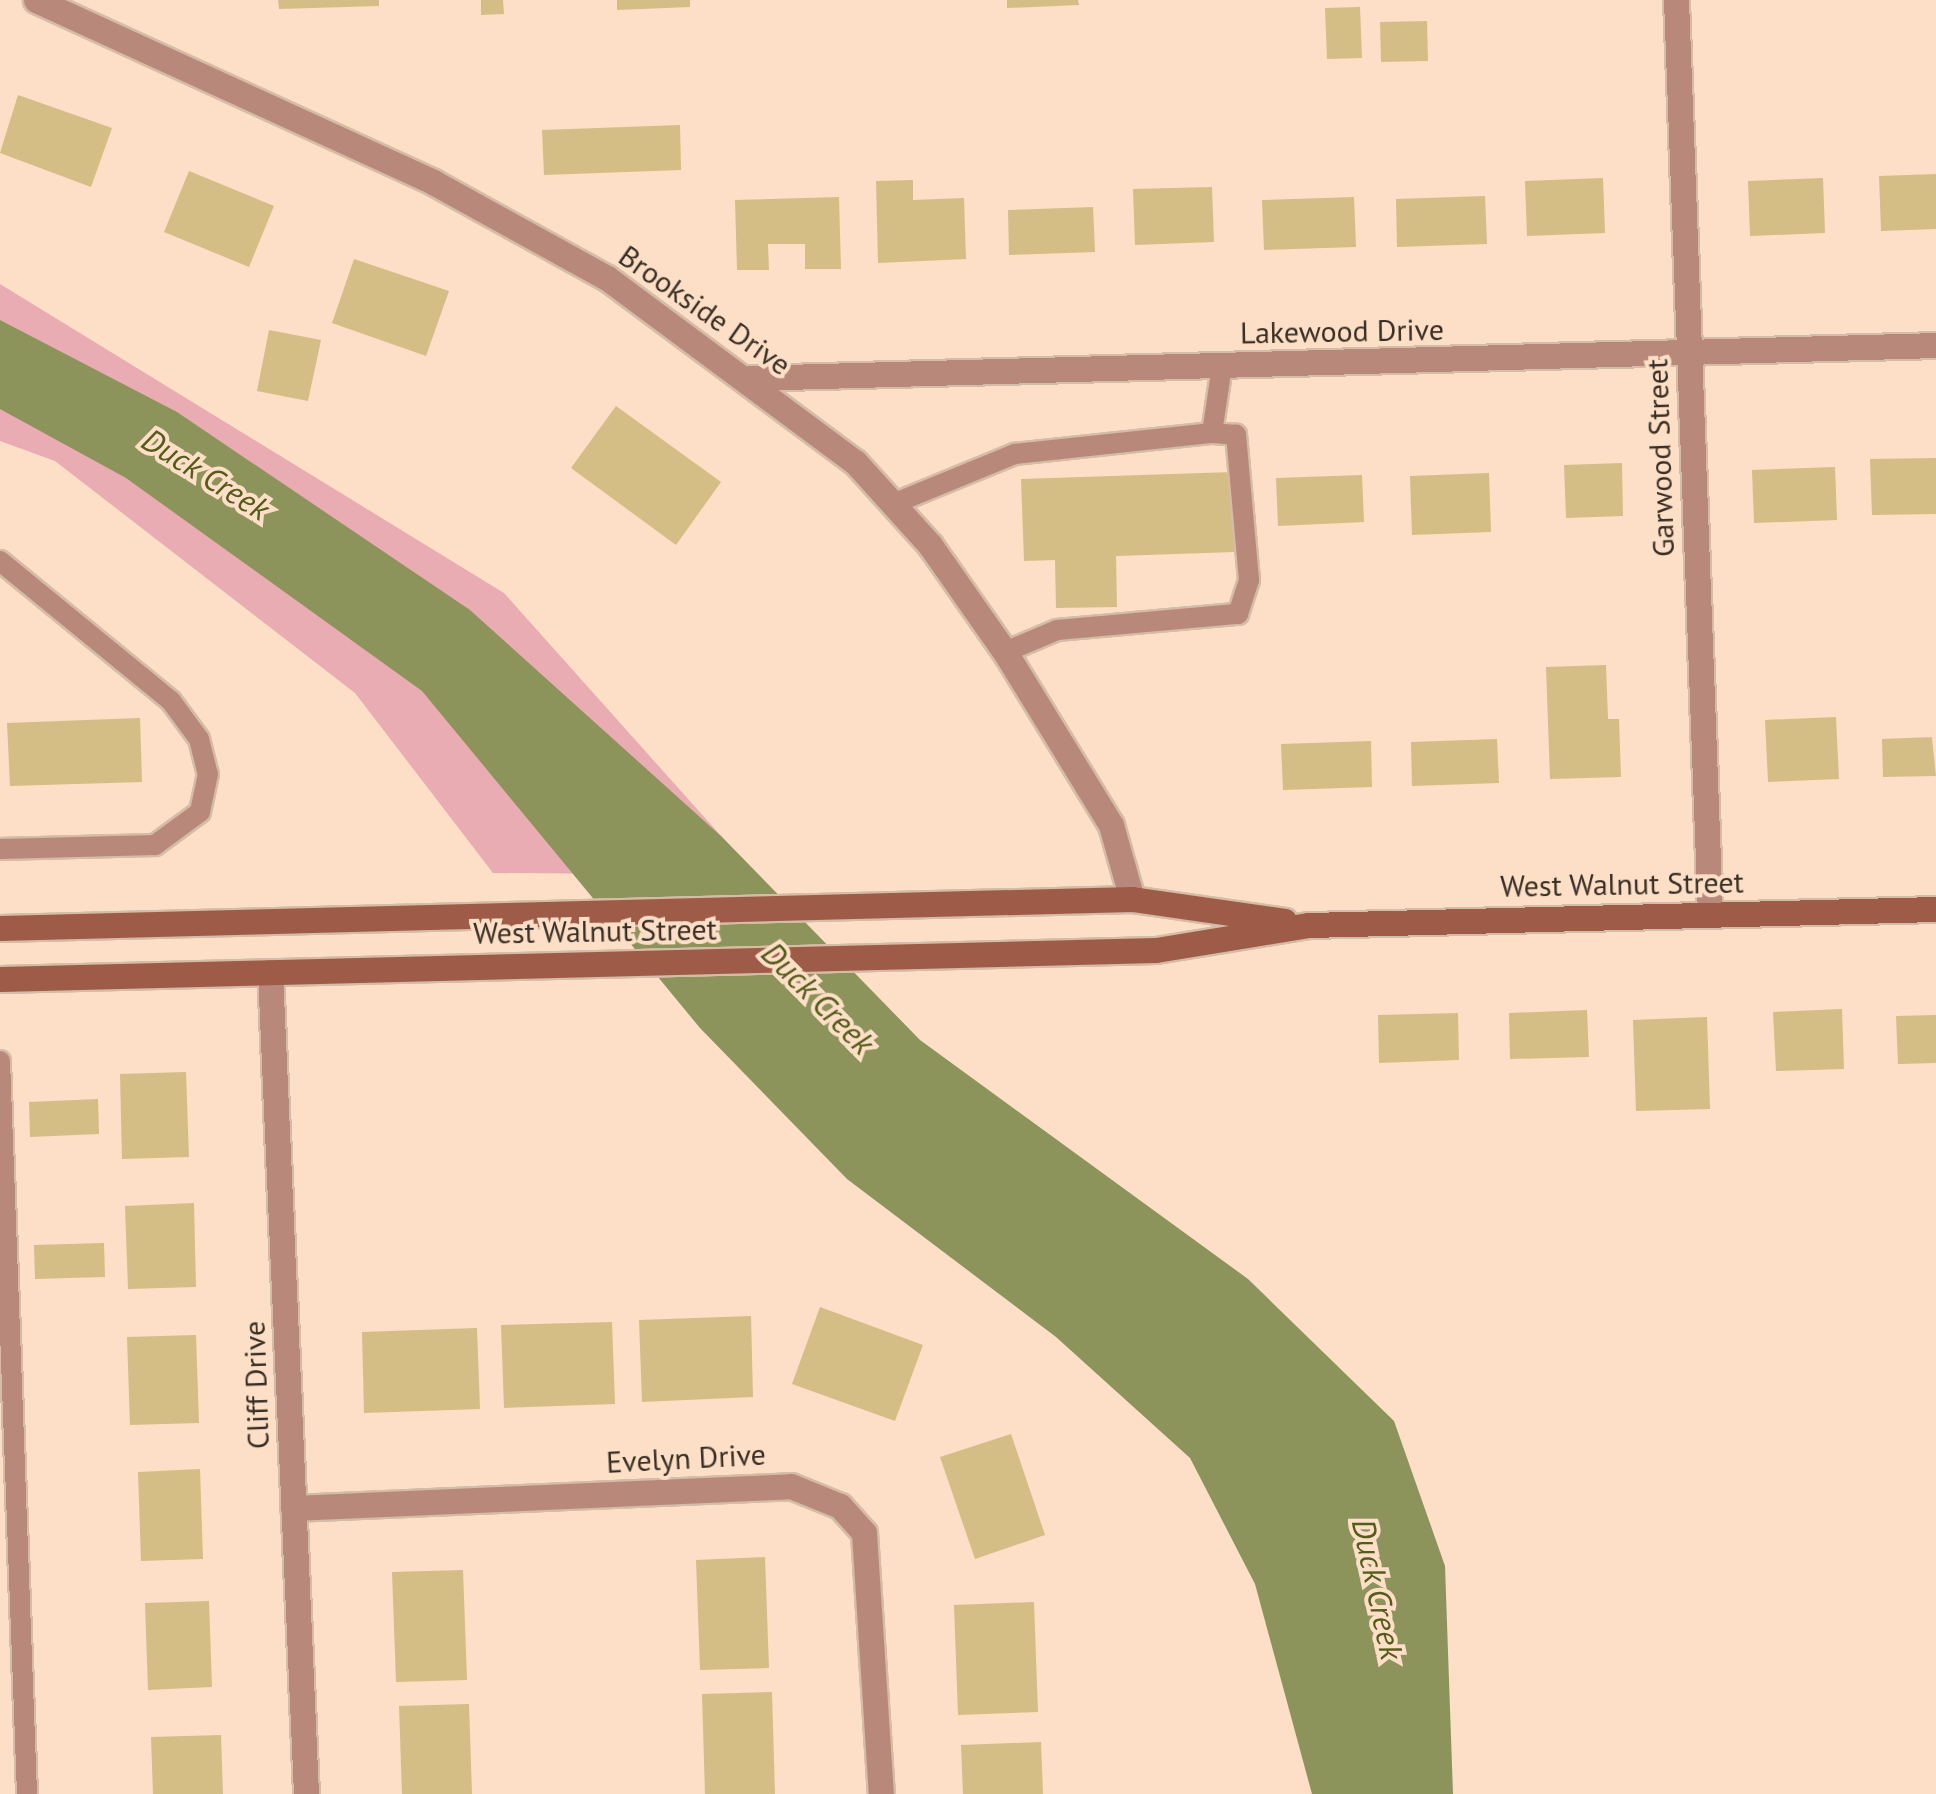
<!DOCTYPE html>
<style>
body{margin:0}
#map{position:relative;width:1936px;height:1794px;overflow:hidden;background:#fcdfc6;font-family:"PT Sans",sans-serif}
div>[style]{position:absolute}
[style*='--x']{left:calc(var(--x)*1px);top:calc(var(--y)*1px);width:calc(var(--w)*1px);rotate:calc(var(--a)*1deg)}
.green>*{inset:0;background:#e9acb3}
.water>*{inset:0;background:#8c945c}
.building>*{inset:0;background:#d4be85}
.roads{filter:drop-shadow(2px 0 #d5bca6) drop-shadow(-2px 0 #d5bca6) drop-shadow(0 2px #d5bca6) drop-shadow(0 -2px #d5bca6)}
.lane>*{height:20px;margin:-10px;padding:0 10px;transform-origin:10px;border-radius:10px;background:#b8897b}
.street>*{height:25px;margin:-12.5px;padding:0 12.5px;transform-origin:12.5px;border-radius:12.5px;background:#b8897b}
.secondary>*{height:25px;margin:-12.5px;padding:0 12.5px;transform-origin:12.5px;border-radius:12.5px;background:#9e5b47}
span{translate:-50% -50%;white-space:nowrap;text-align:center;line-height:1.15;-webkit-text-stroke:8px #fcdfc6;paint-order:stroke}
.street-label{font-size:30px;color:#392e25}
.water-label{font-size:32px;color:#545b1b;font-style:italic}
</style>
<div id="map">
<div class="green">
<i style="clip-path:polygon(0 284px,504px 593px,756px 875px,493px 873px,355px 693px,55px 461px,0 441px)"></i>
</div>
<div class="water">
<i style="clip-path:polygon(0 320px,177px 412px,470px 610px,722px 837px,920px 1040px,1248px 1279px,1394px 1421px,1445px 1566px,1453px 1794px,1312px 1794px,1255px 1584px,1190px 1458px,1056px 1337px,847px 1179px,700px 1028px,422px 691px,126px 478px,0 409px)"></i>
</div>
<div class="building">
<i style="clip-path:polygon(278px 0,379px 0,379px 6px,279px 9px)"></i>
<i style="clip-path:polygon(481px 0,503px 0,504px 14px,481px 15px)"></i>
<i style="clip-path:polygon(617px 0,690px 0,690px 7px,617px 10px)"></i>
<i style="clip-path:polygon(1007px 0,1078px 0,1079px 5px,1007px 8px)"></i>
<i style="clip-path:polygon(1360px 7px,1362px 58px,1327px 59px,1325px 8px)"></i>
<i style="clip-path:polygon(1427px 21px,1428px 61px,1381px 62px,1380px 22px)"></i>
<i style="clip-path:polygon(18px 95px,112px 128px,91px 187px,0 153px)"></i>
<i style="clip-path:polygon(680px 125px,681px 170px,544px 175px,542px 130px)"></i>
<i style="clip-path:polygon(189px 171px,274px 206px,249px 267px,164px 232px)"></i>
<i style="clip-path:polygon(1936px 174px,1936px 229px,1881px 231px,1879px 176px)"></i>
<i style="clip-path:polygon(1603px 178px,1605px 233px,1527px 236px,1525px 181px)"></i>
<i style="clip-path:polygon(1823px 178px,1825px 233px,1750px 236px,1748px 181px)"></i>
<i style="clip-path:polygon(913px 180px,913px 200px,964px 198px,966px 259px,878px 263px,876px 181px)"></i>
<i style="clip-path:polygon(1212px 187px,1214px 242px,1135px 245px,1133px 189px)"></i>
<i style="clip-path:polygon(1485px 196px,1487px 244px,1397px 247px,1396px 199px)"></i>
<i style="clip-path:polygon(839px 197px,841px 269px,805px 269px,805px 244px,768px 244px,769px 270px,737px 270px,735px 200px)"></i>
<i style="clip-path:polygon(1354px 197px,1356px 247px,1264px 250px,1262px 200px)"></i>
<i style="clip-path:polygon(1093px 207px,1095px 252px,1009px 255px,1008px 210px)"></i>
<i style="clip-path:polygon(354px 259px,449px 291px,426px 356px,332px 323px)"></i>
<i style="clip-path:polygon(269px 330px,321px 340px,308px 401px,257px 391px)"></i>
<i style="clip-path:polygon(616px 406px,721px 482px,676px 545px,571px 468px)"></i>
<i style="clip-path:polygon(1936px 458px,1936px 514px,1872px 515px,1870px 459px)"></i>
<i style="clip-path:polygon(1622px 463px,1623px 516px,1566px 518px,1564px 465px)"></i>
<i style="clip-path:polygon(1835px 467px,1837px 520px,1754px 523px,1752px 470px)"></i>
<i style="clip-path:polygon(1233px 472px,1235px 552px,1116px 556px,1117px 607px,1056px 608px,1055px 560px,1024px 561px,1021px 479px)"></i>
<i style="clip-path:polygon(1489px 473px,1491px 532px,1412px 535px,1410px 476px)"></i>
<i style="clip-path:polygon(1362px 475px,1364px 522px,1278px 526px,1276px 478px)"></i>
<i style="clip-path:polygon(1606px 665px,1608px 719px,1619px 719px,1621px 777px,1550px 779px,1546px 667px)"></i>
<i style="clip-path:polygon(1836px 717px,1839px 779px,1768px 782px,1765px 720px)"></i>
<i style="clip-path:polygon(140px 718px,142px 782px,10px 786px,7px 723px)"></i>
<i style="clip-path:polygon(1931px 729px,1936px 776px,1883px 777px,1882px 739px,1932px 737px)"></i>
<i style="clip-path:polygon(1497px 739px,1499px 783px,1412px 786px,1411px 742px)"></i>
<i style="clip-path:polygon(1371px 741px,1372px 787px,1283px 790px,1281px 744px)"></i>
<i style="clip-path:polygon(1842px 1009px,1844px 1069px,1776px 1071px,1773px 1012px)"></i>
<i style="clip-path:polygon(1587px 1010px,1589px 1057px,1510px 1059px,1509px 1013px)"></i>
<i style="clip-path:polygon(1458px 1013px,1459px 1060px,1379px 1063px,1378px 1015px)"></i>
<i style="clip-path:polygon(1936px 1015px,1936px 1063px,1898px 1064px,1896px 1016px)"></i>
<i style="clip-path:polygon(1707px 1017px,1710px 1109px,1636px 1111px,1633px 1020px)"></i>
<i style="clip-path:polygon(186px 1072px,189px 1157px,122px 1159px,120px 1074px)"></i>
<i style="clip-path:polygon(98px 1099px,99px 1134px,30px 1137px,29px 1102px)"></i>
<i style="clip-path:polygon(194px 1203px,196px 1287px,128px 1289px,125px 1206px)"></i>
<i style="clip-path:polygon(104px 1243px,105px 1277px,35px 1279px,34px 1245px)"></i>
<i style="clip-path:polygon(820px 1307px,923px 1345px,895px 1421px,792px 1384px)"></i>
<i style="clip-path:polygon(751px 1316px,753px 1397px,642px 1402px,639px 1320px)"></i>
<i style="clip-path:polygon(612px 1322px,615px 1404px,504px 1408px,501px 1325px)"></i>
<i style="clip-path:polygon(477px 1328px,480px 1409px,364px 1413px,362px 1332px)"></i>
<i style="clip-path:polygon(196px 1335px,199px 1423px,130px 1425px,127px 1337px)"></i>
<i style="clip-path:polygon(1011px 1434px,1045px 1535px,975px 1559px,940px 1457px)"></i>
<i style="clip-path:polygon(200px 1469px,203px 1559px,141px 1561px,138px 1472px)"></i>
<i style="clip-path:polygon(765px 1557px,769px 1668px,700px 1670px,696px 1560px)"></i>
<i style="clip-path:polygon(463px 1570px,467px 1680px,396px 1682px,392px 1572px)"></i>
<i style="clip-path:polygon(209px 1601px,212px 1687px,148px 1690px,145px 1603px)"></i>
<i style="clip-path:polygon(1034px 1602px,1038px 1712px,958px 1715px,954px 1605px)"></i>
<i style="clip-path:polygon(772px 1692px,775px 1794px,705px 1794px,702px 1694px)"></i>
<i style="clip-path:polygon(469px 1704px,472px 1794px,402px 1794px,399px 1706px)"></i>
<i style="clip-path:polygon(221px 1735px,223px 1794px,153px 1794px,151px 1737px)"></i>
<i style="clip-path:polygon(1041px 1742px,1043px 1794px,963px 1794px,961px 1745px)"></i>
</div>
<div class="roads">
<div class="lane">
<i style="--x:893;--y:504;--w:132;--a:-22.3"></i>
<i style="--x:1015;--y:454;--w:198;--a:-6.1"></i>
<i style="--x:1212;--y:433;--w:68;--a:-81.5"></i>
<i style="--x:0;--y:561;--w:221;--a:39.3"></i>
<i style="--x:171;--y:701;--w:47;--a:53.6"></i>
<i style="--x:199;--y:739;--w:36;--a:76"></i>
<i style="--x:208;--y:774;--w:39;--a:102"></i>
<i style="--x:200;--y:812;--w:56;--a:143.7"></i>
<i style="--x:155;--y:845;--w:155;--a:178.5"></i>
<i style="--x:1005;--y:652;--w:56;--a:-22.9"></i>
<i style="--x:1057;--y:630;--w:182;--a:-5.1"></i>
<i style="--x:1238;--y:614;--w:36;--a:-72"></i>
<i style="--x:1249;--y:580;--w:146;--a:-95.1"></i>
<i style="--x:1236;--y:435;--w:24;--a:-175"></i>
<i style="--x:0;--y:1061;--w:733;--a:87.89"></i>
</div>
<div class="street">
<i style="--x:36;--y:0;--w:437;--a:24.6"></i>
<i style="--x:433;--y:182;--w:199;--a:28.9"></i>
<i style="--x:607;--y:278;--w:309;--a:36.6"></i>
<i style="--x:855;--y:462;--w:112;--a:47.9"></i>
<i style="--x:930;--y:545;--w:131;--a:55"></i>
<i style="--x:1005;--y:652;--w:203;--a:58.5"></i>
<i style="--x:1111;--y:825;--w:77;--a:74.2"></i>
<i style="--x:1676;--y:0;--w:915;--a:87.87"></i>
<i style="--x:749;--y:378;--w:1187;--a:-1.59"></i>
<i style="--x:270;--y:972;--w:823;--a:87.49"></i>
<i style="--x:293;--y:1508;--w:498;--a:-2.5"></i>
<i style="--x:791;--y:1486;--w:53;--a:22.2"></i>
<i style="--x:840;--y:1506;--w:36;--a:48"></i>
<i style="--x:864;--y:1533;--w:262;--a:86.3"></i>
</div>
<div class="secondary">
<i style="--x:0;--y:928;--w:1132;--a:-1.47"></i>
<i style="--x:1132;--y:899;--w:154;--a:8.2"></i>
<i style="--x:0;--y:979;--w:1156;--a:-1.44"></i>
<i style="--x:1156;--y:950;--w:155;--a:-9.3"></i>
<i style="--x:1309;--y:925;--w:627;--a:-1.46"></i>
</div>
</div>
<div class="street-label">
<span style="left:705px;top:310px;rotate:35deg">Brookside Drive</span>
<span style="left:1342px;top:331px;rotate:-1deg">Lakewood Drive</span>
<span style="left:1660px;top:458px;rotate:-92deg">Garwood Street</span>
<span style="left:1622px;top:884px;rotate:-1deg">West Walnut Street</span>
<span style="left:595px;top:931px;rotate:-1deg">West Walnut Street</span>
<span style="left:256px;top:1385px;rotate:-92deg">Cliff Drive</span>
<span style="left:686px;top:1458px;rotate:-3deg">Evelyn Drive</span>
</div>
<div class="water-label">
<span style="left:206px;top:474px;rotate:32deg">Duck Creek</span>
<span style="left:818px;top:998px;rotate:45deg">Duck Creek</span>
<span style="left:1378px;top:1589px;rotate:78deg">Duck Creek</span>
</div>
</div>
